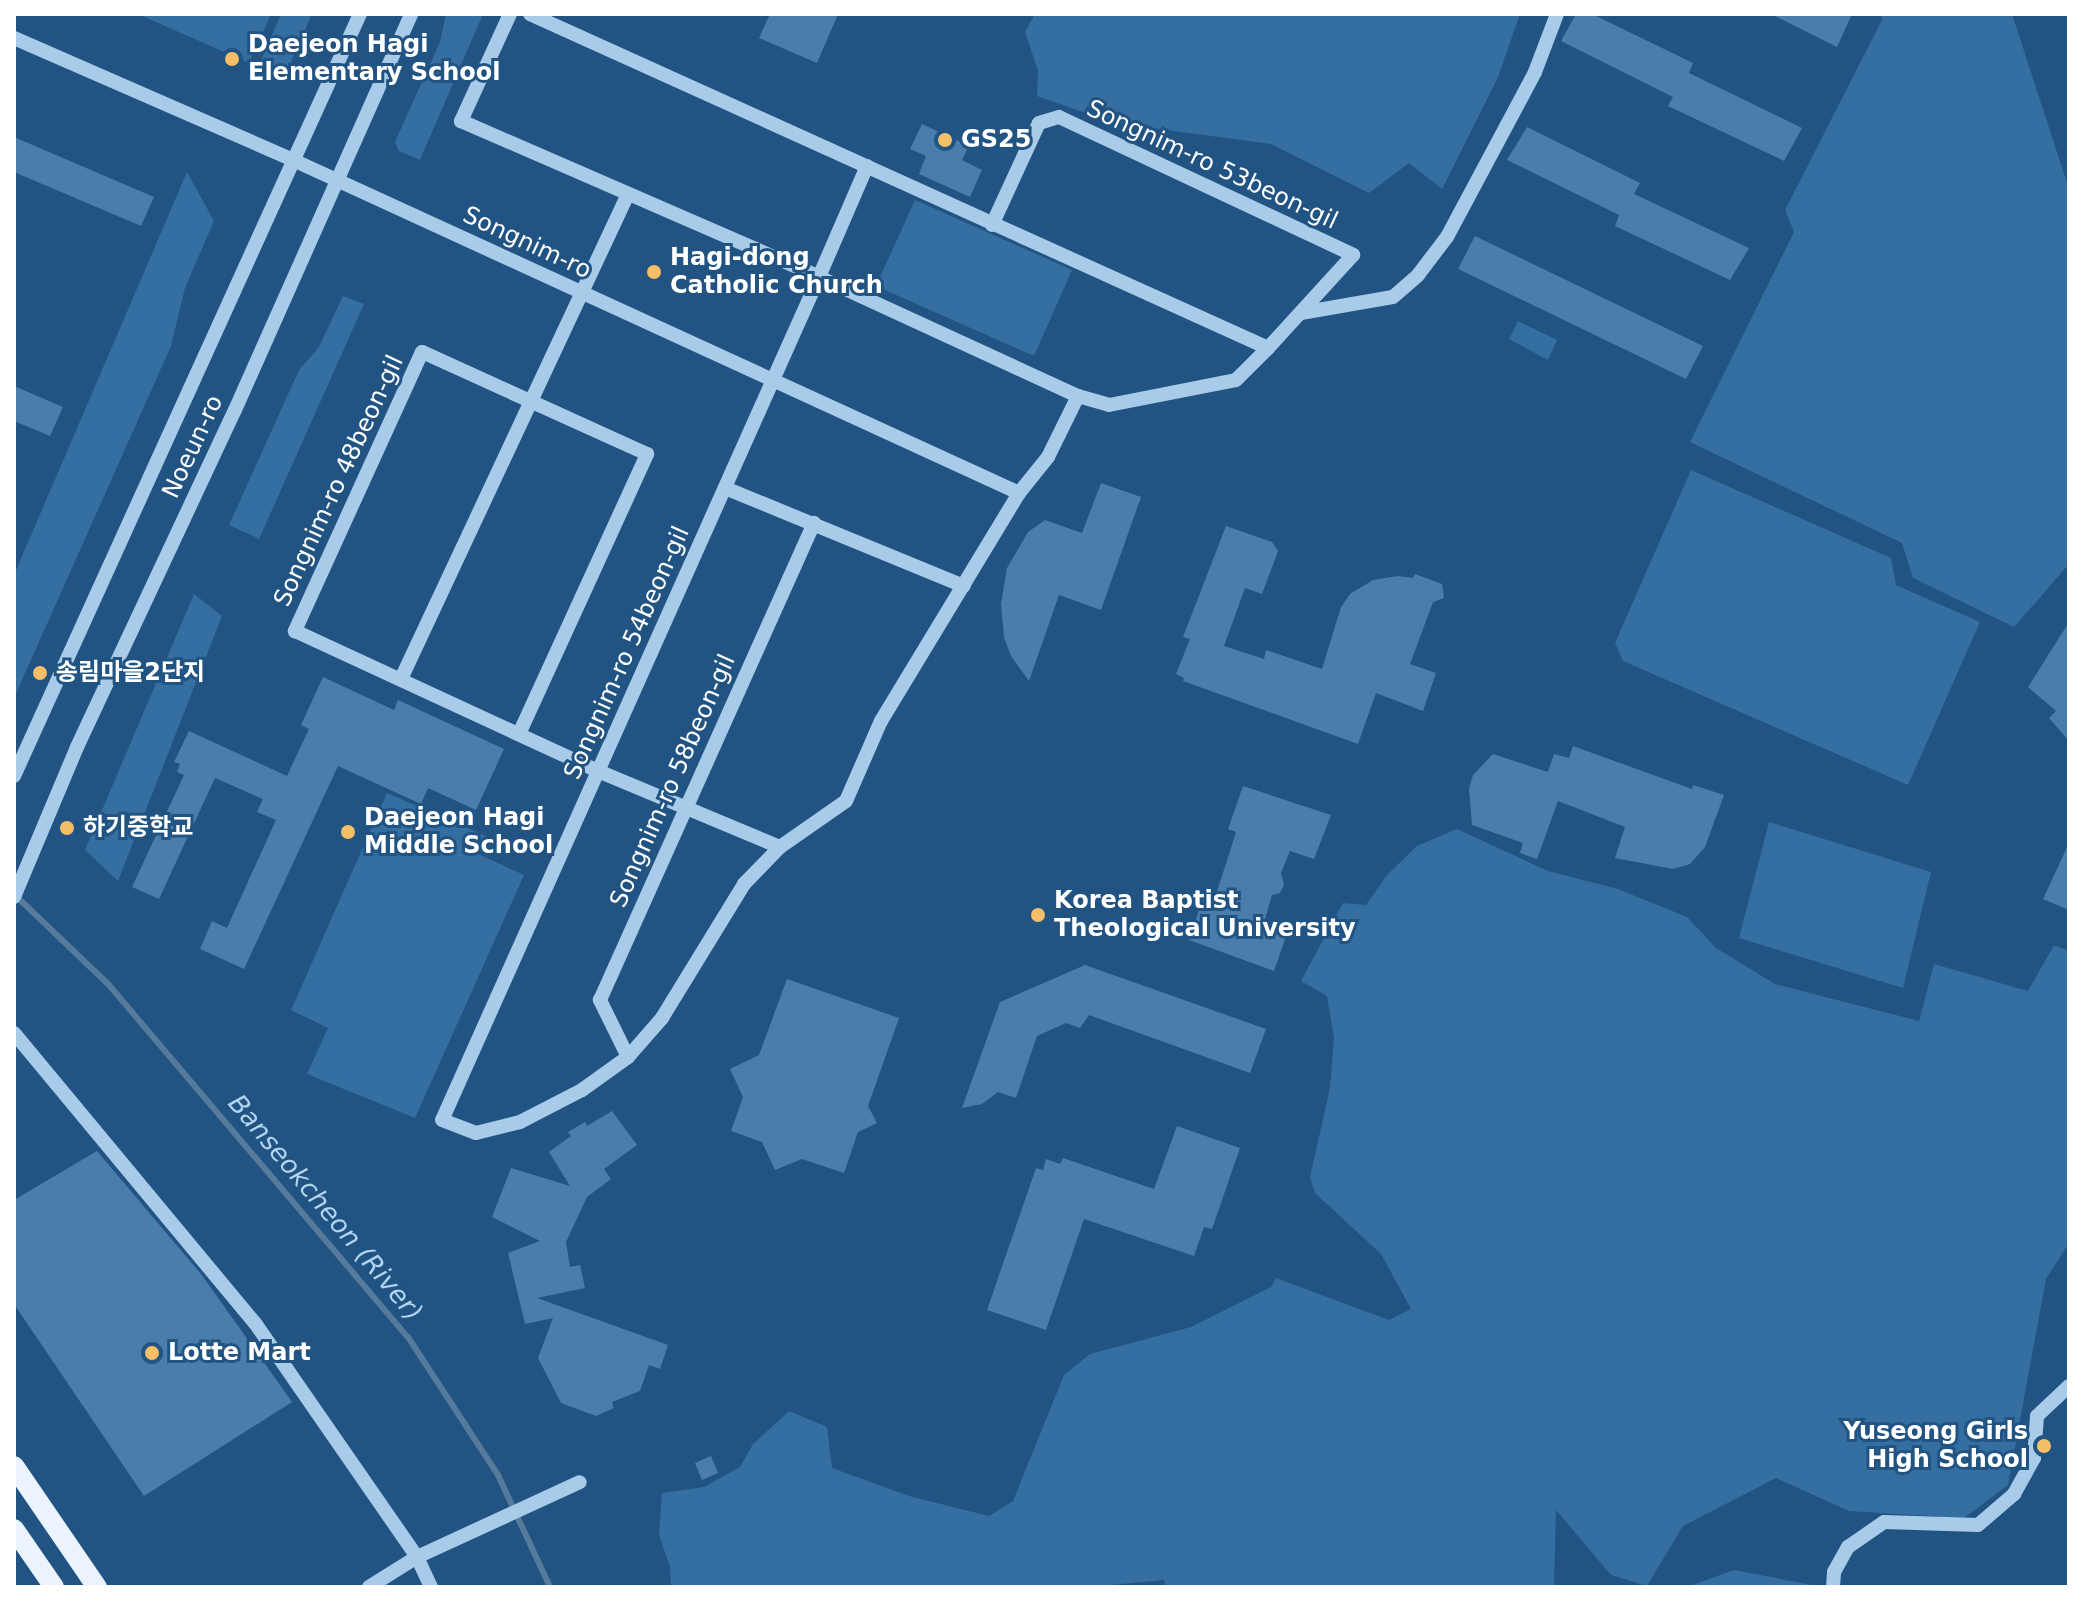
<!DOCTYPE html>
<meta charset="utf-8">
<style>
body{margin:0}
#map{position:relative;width:2083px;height:1601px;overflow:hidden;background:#215482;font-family:"DejaVu Sans","Noto Sans KR",sans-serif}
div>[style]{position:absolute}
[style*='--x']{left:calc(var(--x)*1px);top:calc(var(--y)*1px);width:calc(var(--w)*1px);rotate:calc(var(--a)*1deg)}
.green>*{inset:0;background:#356ea0}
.stream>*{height:6px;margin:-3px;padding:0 3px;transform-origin:3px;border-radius:3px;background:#557a9b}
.building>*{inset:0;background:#497eab}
.minor>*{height:14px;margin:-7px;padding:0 7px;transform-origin:7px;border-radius:7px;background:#a7cbe8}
.major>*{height:20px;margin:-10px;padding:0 10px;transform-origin:10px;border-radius:10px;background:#eaf3fe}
.dots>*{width:22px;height:22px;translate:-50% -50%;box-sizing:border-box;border:4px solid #215482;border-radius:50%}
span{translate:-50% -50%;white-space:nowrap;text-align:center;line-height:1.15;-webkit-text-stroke:6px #215482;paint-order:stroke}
.poi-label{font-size:24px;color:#fff;font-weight:700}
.left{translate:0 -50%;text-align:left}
.right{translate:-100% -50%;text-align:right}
.street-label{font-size:24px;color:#fff}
.water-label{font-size:26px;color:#b3d4f0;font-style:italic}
.frame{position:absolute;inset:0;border:16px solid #fff;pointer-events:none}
</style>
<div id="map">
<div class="green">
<i style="clip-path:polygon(138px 14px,271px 14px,249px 63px)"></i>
<i style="clip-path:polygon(281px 14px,312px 14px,287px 71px,279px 80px,253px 79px)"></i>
<i style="clip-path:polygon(446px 14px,483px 14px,420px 160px,399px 151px,395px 142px,440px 42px)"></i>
<i style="clip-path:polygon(1035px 14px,1520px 14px,1498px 77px,1442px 189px,1409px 163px,1369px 193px,1271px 144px,1114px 123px,1037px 96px,1038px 71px,1025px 32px)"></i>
<i style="clip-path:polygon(1881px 14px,2012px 14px,2069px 189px,2069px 564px,2014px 627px,1913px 578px,1902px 543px,1690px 442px,1794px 232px,1785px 210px,1882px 20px)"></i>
<i style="clip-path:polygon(187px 172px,214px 221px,185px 288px,171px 346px,14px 698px,14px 575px)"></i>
<i style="clip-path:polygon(915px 200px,1072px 270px,1034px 356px,876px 286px)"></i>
<i style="clip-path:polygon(343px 296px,364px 304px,259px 539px,229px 525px,299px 370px,319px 347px)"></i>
<i style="clip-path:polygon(1518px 321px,1557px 340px,1548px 360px,1509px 339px)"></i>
<i style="clip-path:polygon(1691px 470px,1891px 558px,1896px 585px,1980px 622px,1908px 785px,1623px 661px,1615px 643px)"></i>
<i style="clip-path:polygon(194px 594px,222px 616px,118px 881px,85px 850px)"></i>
<i style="clip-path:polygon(387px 793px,486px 836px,478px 854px,524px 875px,415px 1118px,307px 1074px,328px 1028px,291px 1010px)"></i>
<i style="clip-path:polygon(1769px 822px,1931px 872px,1903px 988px,1739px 938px)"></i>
<i style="clip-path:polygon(1457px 829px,1548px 871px,1618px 889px,1687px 917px,1716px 948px,1775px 984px,1919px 1021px,1934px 964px,2028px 991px,2054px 945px,2069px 951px,2069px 1243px,2046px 1279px,2008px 1485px,1964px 1518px,1849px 1511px,1776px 1478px,1683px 1526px,1647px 1586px,1611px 1575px,1556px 1510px,1554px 1587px,1166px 1587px,1164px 1580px,1090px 1587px,671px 1587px,670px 1567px,659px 1535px,662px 1493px,704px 1487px,740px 1467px,753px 1444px,789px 1411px,827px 1427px,832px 1468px,909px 1496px,989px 1516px,1013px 1501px,1064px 1375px,1090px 1354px,1191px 1327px,1271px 1287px,1276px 1278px,1389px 1320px,1411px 1309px,1381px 1254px,1315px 1193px,1310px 1177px,1330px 1088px,1334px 1038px,1327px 996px,1301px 981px,1343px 903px,1366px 905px,1387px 875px,1417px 846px)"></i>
<i style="clip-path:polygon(1734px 1570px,1812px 1585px,1812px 1587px,1687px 1587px)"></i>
</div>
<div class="stream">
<i style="--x:17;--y:897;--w:127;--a:43.7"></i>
<i style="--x:109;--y:985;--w:462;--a:49.7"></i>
<i style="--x:408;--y:1337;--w:165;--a:56.9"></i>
<i style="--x:498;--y:1475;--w:123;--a:65.1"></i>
</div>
<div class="building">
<i style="clip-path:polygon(770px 14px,838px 14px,817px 63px,759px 38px)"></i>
<i style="clip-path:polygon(1576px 14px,1592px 14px,1693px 63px,1689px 73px,1802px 128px,1784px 161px,1668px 106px,1673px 97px,1561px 41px)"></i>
<i style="clip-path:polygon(1771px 14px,1852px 14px,1837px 47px)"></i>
<i style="clip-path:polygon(922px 124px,969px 146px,962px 160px,982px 170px,970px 197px,919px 174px,926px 156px,910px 149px)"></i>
<i style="clip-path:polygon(1527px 127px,1640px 183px,1634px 194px,1749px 248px,1730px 280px,1615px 226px,1619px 215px,1507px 160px)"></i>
<i style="clip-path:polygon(14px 137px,154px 197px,141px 226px,14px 172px)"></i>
<i style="clip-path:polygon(1475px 236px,1703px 346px,1686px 379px,1458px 269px)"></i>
<i style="clip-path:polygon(14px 386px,63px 407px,50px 436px,14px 421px)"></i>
<i style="clip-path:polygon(1101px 483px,1141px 497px,1101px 610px,1059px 595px,1029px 681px,1011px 656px,1004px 637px,1001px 604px,1007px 568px,1028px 532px,1045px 520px,1082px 533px)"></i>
<i style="clip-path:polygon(1226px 526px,1272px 542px,1278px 551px,1262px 594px,1245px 588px,1224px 646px,1264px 659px,1266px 650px,1322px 669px,1341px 607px,1350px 594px,1373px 580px,1398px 576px,1413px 578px,1415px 574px,1442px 584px,1444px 598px,1433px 602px,1410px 664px,1436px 673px,1423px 711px,1376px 693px,1358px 744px,1183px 681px,1184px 678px,1176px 674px,1190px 639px,1183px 637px)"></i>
<i style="clip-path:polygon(2069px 622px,2069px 741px,2049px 718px,2056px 711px,2028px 687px)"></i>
<i style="clip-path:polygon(323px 677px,394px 710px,398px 700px,504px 749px,476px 810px,428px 788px,421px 804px,338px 766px,244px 969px,200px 949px,212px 921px,227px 928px,276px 820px,257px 812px,263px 799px,215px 778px,159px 899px,132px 887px,184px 775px,177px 772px,180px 764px,174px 762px,189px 731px,287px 776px,309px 729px,301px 725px)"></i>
<i style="clip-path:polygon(1573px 746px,1692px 789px,1693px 785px,1724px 795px,1705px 847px,1690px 864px,1673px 869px,1615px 858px,1625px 827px,1558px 801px,1537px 859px,1520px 853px,1523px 843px,1472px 825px,1469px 789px,1473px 775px,1493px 754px,1548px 772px,1554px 754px,1569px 758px)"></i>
<i style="clip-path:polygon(1243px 786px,1331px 815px,1314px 859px,1290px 851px,1281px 873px,1284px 885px,1280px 893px,1272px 895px,1265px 919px,1289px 928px,1274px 971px,1189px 940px,1203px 898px,1214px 901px,1236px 832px,1228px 829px)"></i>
<i style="clip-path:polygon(2069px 843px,2069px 910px,2043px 899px)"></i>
<i style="clip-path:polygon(1085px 965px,1266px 1029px,1250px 1073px,1089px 1015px,1080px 1028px,1066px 1023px,1037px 1036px,1016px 1098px,998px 1092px,982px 1104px,962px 1108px,1000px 1002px)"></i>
<i style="clip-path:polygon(787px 979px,899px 1018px,868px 1106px,877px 1123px,858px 1132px,844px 1173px,802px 1159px,775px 1170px,762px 1142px,731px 1131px,743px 1097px,730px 1069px,759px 1055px)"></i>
<i style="clip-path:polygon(612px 1111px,637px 1145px,604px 1169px,611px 1179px,587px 1197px,566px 1242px,570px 1267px,580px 1265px,585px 1288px,537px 1298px,668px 1345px,660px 1369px,649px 1365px,640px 1391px,612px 1402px,614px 1408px,596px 1416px,561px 1403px,538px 1358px,553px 1318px,525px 1324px,508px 1253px,540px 1241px,492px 1217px,511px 1168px,570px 1186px,549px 1152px,571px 1136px,568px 1132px,585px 1122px,587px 1126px)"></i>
<i style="clip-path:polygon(1177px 1126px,1240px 1148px,1212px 1229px,1204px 1227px,1194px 1256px,1084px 1219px,1046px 1330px,987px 1310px,1036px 1168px,1043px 1170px,1046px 1159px,1060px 1164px,1063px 1158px,1154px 1189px)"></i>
<i style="clip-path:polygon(97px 1151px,201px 1274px,292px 1402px,144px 1496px,14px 1304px,14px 1200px)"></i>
<i style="clip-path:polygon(711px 1456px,718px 1473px,702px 1480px,695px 1463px)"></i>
</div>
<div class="minor">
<i style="--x:510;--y:14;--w:118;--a:114.6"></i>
<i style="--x:461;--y:121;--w:391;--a:23.5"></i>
<i style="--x:819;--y:277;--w:923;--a:114.09"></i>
<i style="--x:442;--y:1120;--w:36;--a:21"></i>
<i style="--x:476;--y:1133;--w:45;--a:-14"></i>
<i style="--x:520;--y:1122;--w:70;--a:-27.3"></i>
<i style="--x:582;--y:1090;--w:57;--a:-35.7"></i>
<i style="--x:628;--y:1057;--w:52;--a:-48.9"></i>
<i style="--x:662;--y:1018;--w:157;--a:-58.5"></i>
<i style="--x:744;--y:884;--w:52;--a:-45.8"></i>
<i style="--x:780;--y:847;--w:80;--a:-34.9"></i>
<i style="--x:846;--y:801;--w:87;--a:-66.4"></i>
<i style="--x:881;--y:721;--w:267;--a:-58.8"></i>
<i style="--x:1019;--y:493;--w:46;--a:-51.1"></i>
<i style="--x:1048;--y:457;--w:68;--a:-63.8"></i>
<i style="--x:1078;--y:396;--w:32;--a:16"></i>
<i style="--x:1109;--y:405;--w:129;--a:-11.1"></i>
<i style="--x:1236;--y:380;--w:45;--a:-45"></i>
<i style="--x:1268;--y:348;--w:810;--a:-155.65"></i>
<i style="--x:14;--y:38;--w:305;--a:23.6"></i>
<i style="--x:293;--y:160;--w:799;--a:24.64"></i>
<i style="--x:867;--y:166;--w:121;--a:113.4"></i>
<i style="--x:819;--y:277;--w:285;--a:24.7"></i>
<i style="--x:992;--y:225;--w:112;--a:-65.3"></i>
<i style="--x:1039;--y:123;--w:21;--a:-17"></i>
<i style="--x:1059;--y:117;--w:325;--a:25.1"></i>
<i style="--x:1353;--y:255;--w:126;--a:132.4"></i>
<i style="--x:1301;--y:313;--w:93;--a:-9.9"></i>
<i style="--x:1393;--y:297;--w:33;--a:-41"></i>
<i style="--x:1418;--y:275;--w:48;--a:-52.7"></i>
<i style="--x:1447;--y:237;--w:187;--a:-61.9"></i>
<i style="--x:1535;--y:72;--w:62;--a:-69.2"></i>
<i style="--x:725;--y:488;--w:258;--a:22.3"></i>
<i style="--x:401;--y:679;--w:535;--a:-64.92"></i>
<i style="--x:519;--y:734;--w:308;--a:-65.4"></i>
<i style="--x:647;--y:454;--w:247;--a:-155.6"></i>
<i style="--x:422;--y:352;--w:307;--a:114.5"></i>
<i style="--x:295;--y:631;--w:334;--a:24.8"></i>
<i style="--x:598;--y:771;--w:197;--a:22.7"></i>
<i style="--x:14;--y:776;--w:837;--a:-65.58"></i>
<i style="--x:14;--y:897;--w:163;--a:-67.2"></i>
<i style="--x:77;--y:747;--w:372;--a:-64.9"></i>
<i style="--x:235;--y:410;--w:433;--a:-66"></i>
<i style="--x:14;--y:1033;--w:377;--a:50.3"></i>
<i style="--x:255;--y:1323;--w:285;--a:55.3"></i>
<i style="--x:417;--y:1557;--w:33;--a:65"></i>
<i style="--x:628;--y:1057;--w:64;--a:-116.2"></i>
<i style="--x:600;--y:1000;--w:523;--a:-65.84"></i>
<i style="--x:369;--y:1587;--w:57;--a:-32"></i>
<i style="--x:417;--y:1557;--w:179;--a:-24.7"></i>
<i style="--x:1833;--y:1587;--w:15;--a:-86"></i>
<i style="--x:1834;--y:1572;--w:29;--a:-61"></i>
<i style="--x:1848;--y:1547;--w:44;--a:-34.8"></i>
<i style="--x:1884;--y:1522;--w:94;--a:1.8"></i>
<i style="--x:1978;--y:1525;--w:48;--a:-40.7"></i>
<i style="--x:2014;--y:1494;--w:41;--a:-60.9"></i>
<i style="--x:2034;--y:1458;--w:42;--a:-85.9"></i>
<i style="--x:2037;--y:1416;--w:44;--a:-43.2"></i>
</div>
<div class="major">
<i style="--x:14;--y:1466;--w:147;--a:55.6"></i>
<i style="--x:14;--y:1529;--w:70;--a:55.4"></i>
</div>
<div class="dots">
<i style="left:232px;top:59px;background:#f5bf68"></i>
<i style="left:945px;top:140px;background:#f5bf68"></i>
<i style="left:654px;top:272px;background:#f5bf68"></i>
<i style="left:40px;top:673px;background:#f5bf68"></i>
<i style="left:67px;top:828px;background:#f5bf68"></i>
<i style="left:348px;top:832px;background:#f5bf68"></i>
<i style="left:1038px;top:915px;background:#f5bf68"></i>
<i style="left:152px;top:1353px;background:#f5bf68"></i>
<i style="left:2044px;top:1446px;background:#f5bf68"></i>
</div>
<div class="poi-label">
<span class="left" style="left:248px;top:59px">Daejeon Hagi<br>Elementary School</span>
<span class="left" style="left:961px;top:140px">GS25</span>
<span class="left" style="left:670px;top:272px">Hagi-dong<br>Catholic Church</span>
<span class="left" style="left:56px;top:673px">송림마을2단지</span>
<span class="left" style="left:364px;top:832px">Daejeon Hagi<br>Middle School</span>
<span class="left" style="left:83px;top:828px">하기중학교</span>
<span class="left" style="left:1054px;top:915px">Korea Baptist<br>Theological University</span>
<span class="left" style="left:168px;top:1353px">Lotte Mart</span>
<span class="right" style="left:2028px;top:1446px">Yuseong Girls<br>High School</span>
</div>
<div class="street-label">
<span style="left:1212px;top:165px;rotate:25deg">Songnim-ro 53beon-gil</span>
<span style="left:527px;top:243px;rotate:25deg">Songnim-ro</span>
<span style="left:193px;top:447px;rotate:-65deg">Noeun-ro</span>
<span style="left:339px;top:481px;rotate:-65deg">Songnim-ro 48beon-gil</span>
<span style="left:627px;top:653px;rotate:-66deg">Songnim-ro 54beon-gil</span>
<span style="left:673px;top:781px;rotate:-66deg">Songnim-ro 58beon-gil</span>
</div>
<div class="water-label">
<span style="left:325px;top:1208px;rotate:50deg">Banseokcheon (River)</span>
</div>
<div class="frame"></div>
</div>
